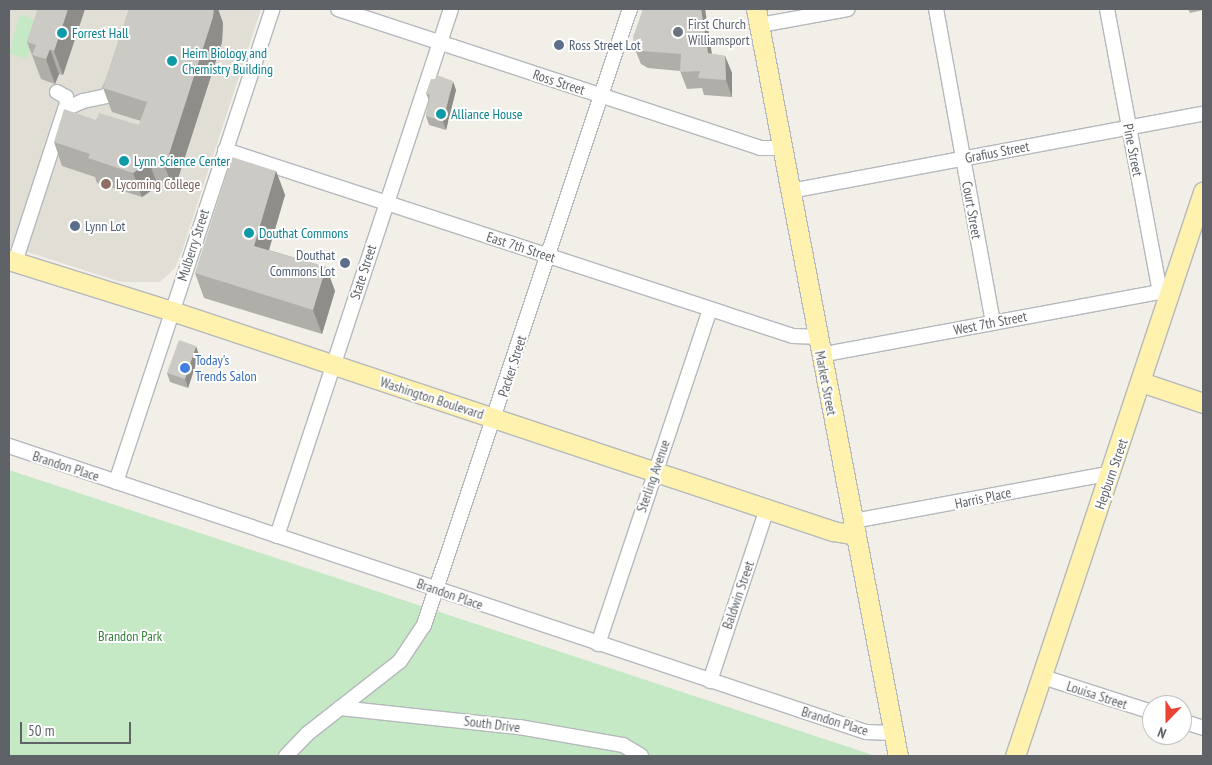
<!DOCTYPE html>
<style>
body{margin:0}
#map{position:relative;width:1212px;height:765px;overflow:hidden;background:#f1efe8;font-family:"PT Sans Narrow",sans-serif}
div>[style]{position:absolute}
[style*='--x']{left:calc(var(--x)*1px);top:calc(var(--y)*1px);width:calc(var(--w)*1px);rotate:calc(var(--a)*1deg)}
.education>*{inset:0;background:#e1ded6}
.green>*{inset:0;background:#c5e8c5}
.roads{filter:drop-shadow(1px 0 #b5b8bc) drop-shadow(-1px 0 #b5b8bc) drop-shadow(0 1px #b5b8bc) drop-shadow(0 -1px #b5b8bc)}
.minor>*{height:14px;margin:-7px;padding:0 7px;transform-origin:7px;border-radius:7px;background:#fff}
.major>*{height:19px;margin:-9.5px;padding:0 9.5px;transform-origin:9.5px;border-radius:9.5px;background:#fff2af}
.wall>*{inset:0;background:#afaea9}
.shaded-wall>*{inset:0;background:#8f8d8a}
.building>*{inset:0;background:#cccac5}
.dots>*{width:14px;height:14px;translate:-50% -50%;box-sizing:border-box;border:2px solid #fff;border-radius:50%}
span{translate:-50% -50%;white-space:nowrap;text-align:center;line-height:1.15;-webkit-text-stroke:4px #fff;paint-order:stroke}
.worship-label{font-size:14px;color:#5b616d}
.left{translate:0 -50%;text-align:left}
.culture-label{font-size:14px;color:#0d838f}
.service-label{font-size:14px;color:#4e5e75}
.right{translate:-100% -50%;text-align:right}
.street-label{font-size:14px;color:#5f6368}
.education-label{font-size:14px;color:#785e54}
.shop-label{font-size:14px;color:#366cbe}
.park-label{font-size:14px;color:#348238}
.frame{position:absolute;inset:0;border:10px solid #5f6368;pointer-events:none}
.north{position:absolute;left:1142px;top:695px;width:50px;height:50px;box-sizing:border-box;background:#fff;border:1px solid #bfc1c3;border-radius:50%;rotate:202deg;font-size:14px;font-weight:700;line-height:20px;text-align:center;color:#5f6368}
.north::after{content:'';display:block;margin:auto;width:18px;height:22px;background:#ea4335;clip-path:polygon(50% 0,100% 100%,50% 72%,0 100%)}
.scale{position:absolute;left:20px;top:722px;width:111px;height:22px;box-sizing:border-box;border:2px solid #5f6368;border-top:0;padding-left:6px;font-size:15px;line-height:18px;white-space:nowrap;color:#5f6368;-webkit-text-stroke:4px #fff;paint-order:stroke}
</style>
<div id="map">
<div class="education">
<i style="clip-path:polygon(9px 9px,261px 9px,182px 251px,175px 268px,160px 282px,121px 282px,9px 246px)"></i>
</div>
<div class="green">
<i style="clip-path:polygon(20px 14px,39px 21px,27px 59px,9px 53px)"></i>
<i style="clip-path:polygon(9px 470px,876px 756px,9px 756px)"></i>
</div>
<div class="roads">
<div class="minor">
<i style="--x:338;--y:9;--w:444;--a:18.2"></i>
<i style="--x:760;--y:148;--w:22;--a:0"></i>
<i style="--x:936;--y:9;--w:319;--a:79.7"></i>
<i style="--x:1107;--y:9;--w:288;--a:79.4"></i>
<i style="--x:760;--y:25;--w:89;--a:-10.3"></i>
<i style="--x:57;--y:92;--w:10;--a:29"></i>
<i style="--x:66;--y:97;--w:9;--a:84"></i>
<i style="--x:225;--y:150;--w:598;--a:18.13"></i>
<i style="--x:793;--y:336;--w:24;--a:2"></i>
<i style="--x:790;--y:191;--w:420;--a:-10.6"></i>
<i style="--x:15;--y:262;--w:161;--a:-71.9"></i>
<i style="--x:65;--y:109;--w:20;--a:-24"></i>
<i style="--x:83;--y:101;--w:25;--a:-12"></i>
<i style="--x:107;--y:96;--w:18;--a:-63"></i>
<i style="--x:820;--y:355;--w:346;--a:-10.5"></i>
<i style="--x:1160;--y:292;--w:9;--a:13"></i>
<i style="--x:9;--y:446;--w:903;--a:18.46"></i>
<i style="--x:866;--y:732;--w:27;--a:2"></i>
<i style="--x:116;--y:482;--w:498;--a:-71.7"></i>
<i style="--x:853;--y:521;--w:263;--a:-10.5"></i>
<i style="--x:277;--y:536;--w:555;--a:-71.73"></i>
<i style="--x:598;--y:644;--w:353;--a:-71.5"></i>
<i style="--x:1043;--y:677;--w:114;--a:17.8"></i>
<i style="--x:710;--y:681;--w:181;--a:-71.7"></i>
<i style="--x:340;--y:708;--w:180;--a:6.1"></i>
<i style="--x:519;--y:727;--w:106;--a:9.8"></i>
<i style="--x:623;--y:745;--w:21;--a:31"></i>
<i style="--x:1182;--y:721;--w:22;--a:18"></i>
<i style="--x:286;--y:756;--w:30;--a:-46"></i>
<i style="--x:307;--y:734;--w:118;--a:-38.1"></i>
<i style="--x:400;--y:661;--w:43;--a:-56.3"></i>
<i style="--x:424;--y:625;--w:650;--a:-71.51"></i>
</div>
<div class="major">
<i style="--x:756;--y:9;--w:760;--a:79.24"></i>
<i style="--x:9;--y:260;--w:171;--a:17.4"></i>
<i style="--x:172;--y:311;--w:697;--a:18.41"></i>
<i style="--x:833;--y:531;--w:23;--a:10"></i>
<i style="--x:1141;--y:382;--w:65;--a:18.7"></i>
<i style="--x:1015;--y:756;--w:595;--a:-71.57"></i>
</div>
</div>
<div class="wall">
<i style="clip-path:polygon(38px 9px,85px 9px,63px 75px,59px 74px,55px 84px,41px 79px,27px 42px)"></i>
<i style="clip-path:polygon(129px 9px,218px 9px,223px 23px,222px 42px,174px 191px,158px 186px,142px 197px,97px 183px,95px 177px,62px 166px,54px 142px,96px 120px,139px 125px,141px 121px,112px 112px,103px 88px)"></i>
<i style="clip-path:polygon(643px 9px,705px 9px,712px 54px,725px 56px,732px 73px,732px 97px,704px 95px,702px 88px,687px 89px,680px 71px,648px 68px,641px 64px,634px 47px)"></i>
<i style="clip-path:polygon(1188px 9px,1203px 9px,1203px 10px,1190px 13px)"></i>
<i style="clip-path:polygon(456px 90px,446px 130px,429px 125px,426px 116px,429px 101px,426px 93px)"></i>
<i style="clip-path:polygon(276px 171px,285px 195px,269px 250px,326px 267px,335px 291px,322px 334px,204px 298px,195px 273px)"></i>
<i style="clip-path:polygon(199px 355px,188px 388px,170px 382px,167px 373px)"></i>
</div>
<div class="shaded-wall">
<i style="clip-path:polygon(68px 9px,85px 9px,63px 75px,54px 51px)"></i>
<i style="clip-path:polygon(214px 9px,218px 9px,223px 23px,222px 42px,174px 191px,165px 167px)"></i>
<i style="clip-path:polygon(701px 9px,705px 9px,714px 70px,708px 53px)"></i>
<i style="clip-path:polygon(50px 49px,59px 74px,55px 84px,46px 59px)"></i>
<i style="clip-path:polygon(725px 56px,732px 73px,732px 97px,726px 80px)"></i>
<i style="clip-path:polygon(453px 81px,456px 90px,446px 130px,443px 121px)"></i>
<i style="clip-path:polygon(149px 162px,158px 186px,142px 197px,133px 173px)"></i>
<i style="clip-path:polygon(276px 171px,285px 195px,263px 270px,254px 246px)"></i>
<i style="clip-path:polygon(326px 267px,335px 291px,322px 334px,313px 310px)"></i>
<i style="clip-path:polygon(196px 346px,199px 355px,188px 388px,185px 379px)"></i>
</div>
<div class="building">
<i style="clip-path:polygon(38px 9px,68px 9px,54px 51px,50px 49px,46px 59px,32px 55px,36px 45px,27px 42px)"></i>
<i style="clip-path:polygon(129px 9px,214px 9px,213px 17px,165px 167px,149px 162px,133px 173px,88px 158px,90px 154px,54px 142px,64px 109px,96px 120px,99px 113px,139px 125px,147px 102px,103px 88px)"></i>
<i style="clip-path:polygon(643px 9px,701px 9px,708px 53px,725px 56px,726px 80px,698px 78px,700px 71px,680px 72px,681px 54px,642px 51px,634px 47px,633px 37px)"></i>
<i style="clip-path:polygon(437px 75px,453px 81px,443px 121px,426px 116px,430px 95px,426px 93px,431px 79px,436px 79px)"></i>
<i style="clip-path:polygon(232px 157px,276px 171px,254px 246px,326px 267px,313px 310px,195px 273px)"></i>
<i style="clip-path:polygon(179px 340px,196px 346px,185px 379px,167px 373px)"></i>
</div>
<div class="dots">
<i style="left:678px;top:32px;background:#6b7280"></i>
<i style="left:62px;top:33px;background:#0f9aa8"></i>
<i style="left:559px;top:45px;background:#5c6f8a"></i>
<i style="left:172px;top:61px;background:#0f9aa8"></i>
<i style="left:441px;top:114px;background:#0f9aa8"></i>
<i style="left:124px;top:161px;background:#0f9aa8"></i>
<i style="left:106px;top:184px;background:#8d6e63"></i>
<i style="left:75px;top:226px;background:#5c6f8a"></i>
<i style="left:249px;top:233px;background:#0f9aa8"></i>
<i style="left:345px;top:263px;background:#5c6f8a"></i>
<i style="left:185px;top:368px;background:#3f7fe0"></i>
</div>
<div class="worship-label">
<span class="left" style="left:688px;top:32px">First Church<br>Williamsport</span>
</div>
<div class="culture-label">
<span class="left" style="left:72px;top:33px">Forrest Hall</span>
<span class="left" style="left:182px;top:61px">Heim Biology and<br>Chemistry Building</span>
<span class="left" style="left:451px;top:114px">Alliance House</span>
<span class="left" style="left:134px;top:161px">Lynn Science Center</span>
<span class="left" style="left:259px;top:233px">Douthat Commons</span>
</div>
<div class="service-label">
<span class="left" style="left:569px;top:45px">Ross Street Lot</span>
<span class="left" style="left:85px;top:226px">Lynn Lot</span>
<span class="right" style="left:335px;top:263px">Douthat<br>Commons Lot</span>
</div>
<div class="street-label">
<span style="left:559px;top:82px;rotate:18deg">Ross Street</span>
<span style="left:1133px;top:150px;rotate:79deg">Pine Street</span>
<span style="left:997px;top:152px;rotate:-11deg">Grafius Street</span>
<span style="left:972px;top:210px;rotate:80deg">Court Street</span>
<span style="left:193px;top:245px;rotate:-72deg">Mulberry Street</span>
<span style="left:521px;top:247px;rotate:18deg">East 7th Street</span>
<span style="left:363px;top:272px;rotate:-72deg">State Street</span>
<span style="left:990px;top:323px;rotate:-11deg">West 7th Street</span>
<span style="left:512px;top:366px;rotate:-72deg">Packer Street</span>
<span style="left:826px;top:383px;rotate:79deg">Market Street</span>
<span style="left:432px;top:398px;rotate:18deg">Washington Boulevard</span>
<span style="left:66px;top:466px;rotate:18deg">Brandon Place</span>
<span style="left:1111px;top:474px;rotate:-71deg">Hepburn Street</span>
<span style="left:653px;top:476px;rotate:-71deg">Sterling Avenue</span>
<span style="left:983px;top:498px;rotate:-12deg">Harris Place</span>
<span style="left:450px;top:594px;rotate:19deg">Brandon Place</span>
<span style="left:738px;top:595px;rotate:-71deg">Baldwin Street</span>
<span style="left:1097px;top:695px;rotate:18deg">Louisa Street</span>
<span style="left:835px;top:721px;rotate:17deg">Brandon Place</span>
<span style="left:492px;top:724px;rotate:7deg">South Drive</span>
</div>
<div class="education-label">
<span class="left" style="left:116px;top:184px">Lycoming College</span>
</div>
<div class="shop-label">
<span class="left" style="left:195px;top:368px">Today's<br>Trends Salon</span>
</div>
<div class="park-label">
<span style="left:130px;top:636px">Brandon Park</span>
</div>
<div class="frame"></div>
<div class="north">N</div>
<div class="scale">50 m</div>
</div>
